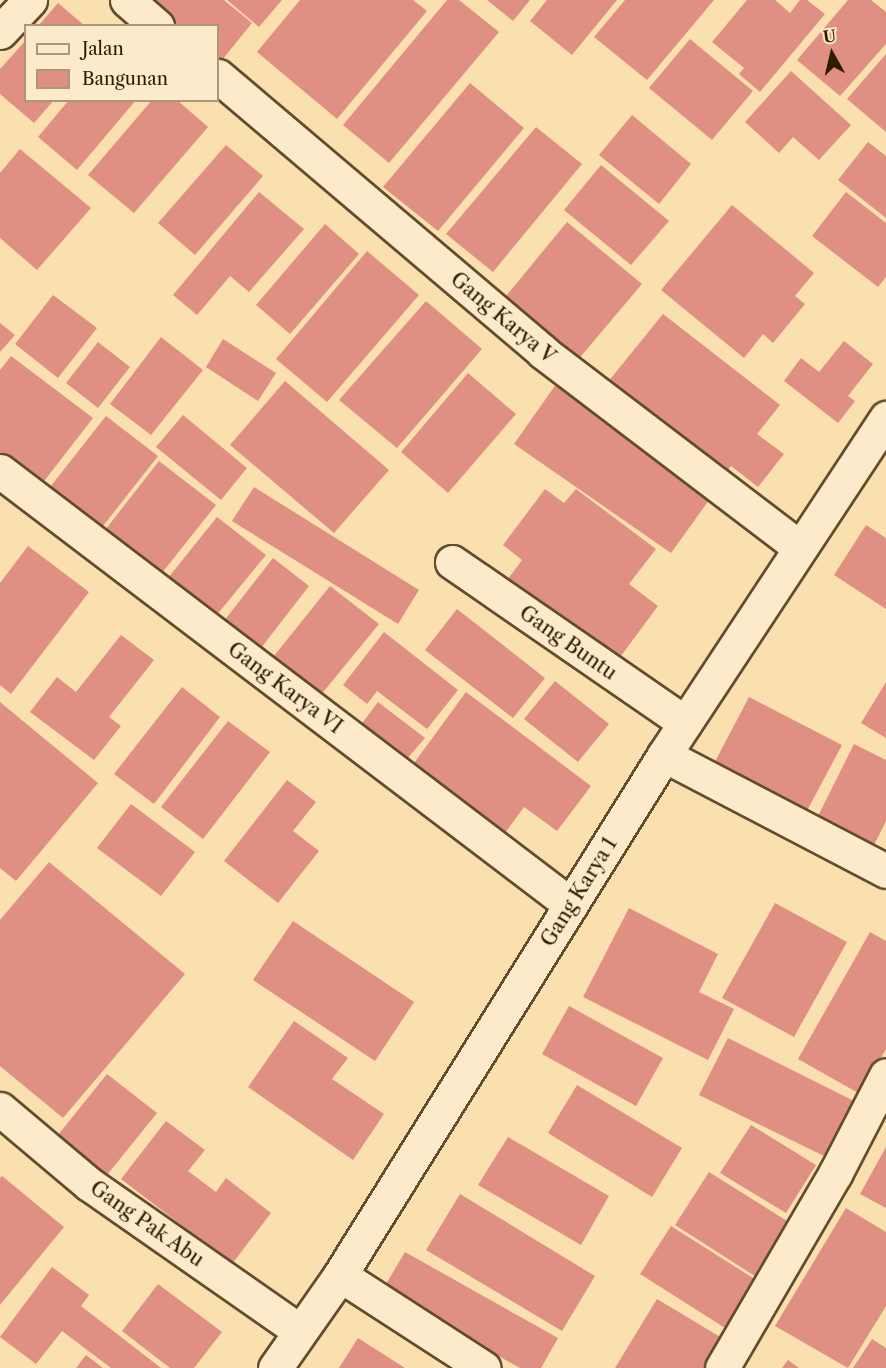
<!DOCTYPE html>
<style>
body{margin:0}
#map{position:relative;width:886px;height:1368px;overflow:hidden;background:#fadfaf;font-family:"Libre Caslon Text",serif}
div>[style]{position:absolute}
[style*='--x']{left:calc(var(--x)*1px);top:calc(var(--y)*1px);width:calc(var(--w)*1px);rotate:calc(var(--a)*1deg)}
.building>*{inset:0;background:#e09082}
.roads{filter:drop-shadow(2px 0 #634c2c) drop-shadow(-2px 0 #634c2c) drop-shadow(0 2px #634c2c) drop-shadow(0 -2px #634c2c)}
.minor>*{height:33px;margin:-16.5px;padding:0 16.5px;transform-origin:16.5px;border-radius:16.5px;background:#fceacb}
span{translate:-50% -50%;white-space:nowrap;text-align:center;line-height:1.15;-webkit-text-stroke:6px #fceacb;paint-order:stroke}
.street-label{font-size:20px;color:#311b00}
.legend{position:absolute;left:24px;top:24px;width:195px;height:78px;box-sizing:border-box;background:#fceacb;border:2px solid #ab977a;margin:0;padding:8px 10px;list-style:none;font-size:18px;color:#311b00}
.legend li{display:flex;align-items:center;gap:12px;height:30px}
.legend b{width:30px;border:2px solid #ab977a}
.north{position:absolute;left:802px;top:24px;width:60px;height:60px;-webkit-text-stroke:4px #fceacb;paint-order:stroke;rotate:352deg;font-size:16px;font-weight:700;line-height:24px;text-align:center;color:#311b00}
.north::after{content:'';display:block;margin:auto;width:21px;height:27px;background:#311b00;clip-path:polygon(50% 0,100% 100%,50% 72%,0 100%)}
</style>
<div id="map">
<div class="building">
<i style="clip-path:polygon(135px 0,224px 0,252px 23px,218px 65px,218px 26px,166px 26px)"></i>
<i style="clip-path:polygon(227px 0,282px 0,259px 27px)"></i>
<i style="clip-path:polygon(300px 0,413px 0,427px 11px,337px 119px,257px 52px)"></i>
<i style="clip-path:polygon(447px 0,459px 0,499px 32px,389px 163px,343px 125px)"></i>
<i style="clip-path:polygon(487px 0,530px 0,513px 21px)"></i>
<i style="clip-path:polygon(547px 0,617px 0,572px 55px,530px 21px)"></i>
<i style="clip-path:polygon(625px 0,714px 0,647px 80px,594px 37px)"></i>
<i style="clip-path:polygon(747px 0,775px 0,790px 13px,800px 0,807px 0,825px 14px,760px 92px,739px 74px,744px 68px,712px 42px)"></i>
<i style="clip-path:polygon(848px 0,871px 0,886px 12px,886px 44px,840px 96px,797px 60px)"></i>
<i style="clip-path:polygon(58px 3px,85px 26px,38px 26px)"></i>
<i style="clip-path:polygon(690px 39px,753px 91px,712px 140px,649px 88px)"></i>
<i style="clip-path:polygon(26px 40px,26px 100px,54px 100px,34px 123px,0 94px,0 69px)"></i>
<i style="clip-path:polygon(886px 54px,886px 132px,847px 99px)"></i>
<i style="clip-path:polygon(791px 71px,851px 125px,819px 160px,793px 137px,779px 153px,745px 122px)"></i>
<i style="clip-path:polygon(470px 83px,524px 128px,438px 231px,383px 187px)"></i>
<i style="clip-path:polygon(69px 100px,136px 100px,77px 170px,38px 137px)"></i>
<i style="clip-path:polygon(152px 100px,177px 100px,208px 127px,134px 213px,88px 175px)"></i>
<i style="clip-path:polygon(632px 115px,691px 164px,659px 204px,599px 155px)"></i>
<i style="clip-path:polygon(536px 127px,582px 164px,493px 272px,446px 234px)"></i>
<i style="clip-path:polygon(868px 142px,886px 156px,886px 218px,838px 180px)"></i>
<i style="clip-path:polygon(226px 145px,263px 176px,195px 255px,158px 223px)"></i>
<i style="clip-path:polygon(20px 149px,91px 208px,37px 270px,0 238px,0 173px)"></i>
<i style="clip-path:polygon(601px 165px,669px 221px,631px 265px,564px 210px)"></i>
<i style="clip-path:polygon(259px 192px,304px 229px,249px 292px,230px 276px,197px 315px,173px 295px)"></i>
<i style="clip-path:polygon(846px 192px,886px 223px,886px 277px,878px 287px,812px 236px)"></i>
<i style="clip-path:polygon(732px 205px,814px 273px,795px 296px,805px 304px,773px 343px,763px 334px,744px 358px,661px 290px)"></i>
<i style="clip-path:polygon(567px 222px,642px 284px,571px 368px,497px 307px)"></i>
<i style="clip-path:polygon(325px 224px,359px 254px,290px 334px,256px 305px)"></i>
<i style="clip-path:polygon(367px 251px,419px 295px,327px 402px,276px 359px)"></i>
<i style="clip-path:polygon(53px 295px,97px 328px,58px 378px,15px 344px)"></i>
<i style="clip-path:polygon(426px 301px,482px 349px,397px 448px,339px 400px)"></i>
<i style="clip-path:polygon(663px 314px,780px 405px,757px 434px,784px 454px,758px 487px,731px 466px,720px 480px,603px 388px)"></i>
<i style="clip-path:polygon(0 323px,15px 335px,0 352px)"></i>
<i style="clip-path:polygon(161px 337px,203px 370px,151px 435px,110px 404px)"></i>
<i style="clip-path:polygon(223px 339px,276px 373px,258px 401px,206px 367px)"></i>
<i style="clip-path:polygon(844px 341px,873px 364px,848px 396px,855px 401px,838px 423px,784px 381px,801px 358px,819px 372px)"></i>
<i style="clip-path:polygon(98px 342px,130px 367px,98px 408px,66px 383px)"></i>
<i style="clip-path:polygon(11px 356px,93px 418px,38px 489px,0 460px,0 370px)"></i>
<i style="clip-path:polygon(468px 373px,516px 414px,448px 493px,401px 452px)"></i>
<i style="clip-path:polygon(559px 380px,717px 489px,671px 553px,514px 444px)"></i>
<i style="clip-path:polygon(285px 381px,389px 470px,334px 533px,230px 445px)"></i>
<i style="clip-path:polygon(183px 415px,247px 468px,221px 500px,156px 447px)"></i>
<i style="clip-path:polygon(106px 416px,158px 456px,96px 535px,43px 496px)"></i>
<i style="clip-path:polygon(159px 461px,216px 505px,154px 583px,98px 539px)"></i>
<i style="clip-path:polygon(254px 487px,419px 590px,398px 624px,232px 521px)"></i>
<i style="clip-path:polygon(545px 489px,564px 503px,576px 489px,656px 549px,629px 584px,658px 606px,612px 668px,502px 587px,522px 560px,503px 545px)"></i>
<i style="clip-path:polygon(217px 517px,266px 555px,210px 623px,160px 588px)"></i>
<i style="clip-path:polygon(866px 525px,886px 538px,886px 609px,834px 575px)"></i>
<i style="clip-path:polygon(28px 546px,89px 592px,11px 694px,0 685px,0 583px)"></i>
<i style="clip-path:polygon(273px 558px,309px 586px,254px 657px,217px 630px)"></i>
<i style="clip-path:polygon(330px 586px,379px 624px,315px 702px,266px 666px)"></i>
<i style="clip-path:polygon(457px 609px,545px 678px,513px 718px,425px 650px)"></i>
<i style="clip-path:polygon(384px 632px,458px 690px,427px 729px,377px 691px,367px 704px,343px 685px)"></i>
<i style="clip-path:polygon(121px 635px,154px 660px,109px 717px,121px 726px,94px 760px,30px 712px,57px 677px,76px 692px)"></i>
<i style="clip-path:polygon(555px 681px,609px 724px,578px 762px,524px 719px)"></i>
<i style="clip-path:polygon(886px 682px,886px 738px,861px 723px)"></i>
<i style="clip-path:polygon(182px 687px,220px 717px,154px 804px,114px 774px)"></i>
<i style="clip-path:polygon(466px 692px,591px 786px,557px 831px,524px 807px,497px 844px,406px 774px)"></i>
<i style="clip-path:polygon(749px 697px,842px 745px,801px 822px,709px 773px)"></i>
<i style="clip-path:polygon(0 702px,98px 783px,16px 881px,0 868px)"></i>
<i style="clip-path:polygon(378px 702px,425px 738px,400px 767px,354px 734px)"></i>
<i style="clip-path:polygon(228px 721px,270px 752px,203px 839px,161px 807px)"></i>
<i style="clip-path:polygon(854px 744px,886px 760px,886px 821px,871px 851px,815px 822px)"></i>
<i style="clip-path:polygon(287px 780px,316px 802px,293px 831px,319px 851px,278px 903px,224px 861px)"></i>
<i style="clip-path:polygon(131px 804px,195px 852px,161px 896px,97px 848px)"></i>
<i style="clip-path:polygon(49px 862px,185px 974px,63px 1118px,0 1066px,0 920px)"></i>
<i style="clip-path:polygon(775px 903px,847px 942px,794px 1037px,722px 998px)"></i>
<i style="clip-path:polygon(629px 908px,718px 954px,699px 992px,734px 1009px,708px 1060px,583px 997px)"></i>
<i style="clip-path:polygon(293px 921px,414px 1002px,375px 1061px,253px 980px)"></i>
<i style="clip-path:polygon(870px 932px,886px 941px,886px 1049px,860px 1094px,798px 1059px)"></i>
<i style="clip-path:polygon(569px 1006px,663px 1058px,636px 1106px,542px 1054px)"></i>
<i style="clip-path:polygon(294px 1021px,348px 1058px,332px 1079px,384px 1114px,353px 1160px,248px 1087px)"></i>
<i style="clip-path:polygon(728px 1038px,854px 1101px,826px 1157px,699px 1095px)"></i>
<i style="clip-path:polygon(107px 1074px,157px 1113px,107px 1175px,58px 1135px)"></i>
<i style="clip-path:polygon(577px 1085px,682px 1148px,652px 1197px,548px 1133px)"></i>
<i style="clip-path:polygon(166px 1121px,205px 1150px,188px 1171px,216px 1192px,226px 1178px,271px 1213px,232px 1264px,121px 1179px)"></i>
<i style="clip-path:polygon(751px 1125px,816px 1165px,786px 1213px,720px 1173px)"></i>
<i style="clip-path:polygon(508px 1137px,609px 1196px,581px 1245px,478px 1185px)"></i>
<i style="clip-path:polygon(886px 1147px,886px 1208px,860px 1194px)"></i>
<i style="clip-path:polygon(709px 1172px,795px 1226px,761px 1280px,675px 1225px)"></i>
<i style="clip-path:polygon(2px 1176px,64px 1227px,0 1305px,0 1178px)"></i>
<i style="clip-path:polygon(460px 1194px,595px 1276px,562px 1331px,426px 1250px)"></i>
<i style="clip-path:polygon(846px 1208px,886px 1232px,886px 1306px,848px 1368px,775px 1326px)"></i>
<i style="clip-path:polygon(671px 1226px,764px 1285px,733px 1333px,640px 1274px)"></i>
<i style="clip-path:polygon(405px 1252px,558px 1338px,541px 1368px,520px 1368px,382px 1291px)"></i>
<i style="clip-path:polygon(52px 1267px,89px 1295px,81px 1306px,161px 1368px,111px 1368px,62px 1331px,36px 1364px,0 1337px)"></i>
<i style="clip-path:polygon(158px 1284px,222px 1332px,194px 1368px,170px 1368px,122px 1331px)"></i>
<i style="clip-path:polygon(657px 1299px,727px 1341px,711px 1368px,615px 1368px)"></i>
<i style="clip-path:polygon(358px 1338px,405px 1368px,339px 1368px)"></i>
<i style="clip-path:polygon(872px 1339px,886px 1348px,886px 1368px,853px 1368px)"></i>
<i style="clip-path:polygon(86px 1355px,103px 1368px,76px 1368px)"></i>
<i style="clip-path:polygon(788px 1360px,799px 1368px,782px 1368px)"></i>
</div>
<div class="roads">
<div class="minor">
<i style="--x:127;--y:0;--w:40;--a:41"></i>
<i style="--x:0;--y:32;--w:44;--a:-46.8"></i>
<i style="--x:218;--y:76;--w:426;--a:40.3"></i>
<i style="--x:543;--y:352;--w:322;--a:37.3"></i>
<i style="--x:0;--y:471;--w:717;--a:37.24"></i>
<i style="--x:452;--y:562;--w:283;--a:34.6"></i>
<i style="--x:664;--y:755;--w:250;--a:27.6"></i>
<i style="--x:0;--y:1109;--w:116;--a:40.1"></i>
<i style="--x:89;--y:1184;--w:257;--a:34.9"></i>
<i style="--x:340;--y:1275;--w:171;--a:32.9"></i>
<i style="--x:275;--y:1368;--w:113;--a:-55"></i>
<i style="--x:340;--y:1275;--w:613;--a:-58.07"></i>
<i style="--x:664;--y:755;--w:404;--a:-56.6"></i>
<i style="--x:722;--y:1368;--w:225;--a:-59.8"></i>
<i style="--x:835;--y:1174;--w:111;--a:-62.7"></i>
</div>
</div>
<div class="street-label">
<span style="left:503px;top:318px;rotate:40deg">Gang Karya V</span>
<span style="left:568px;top:643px;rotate:35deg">Gang Buntu</span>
<span style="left:285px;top:688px;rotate:37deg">Gang Karya VI</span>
<span style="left:579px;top:892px;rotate:-58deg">Gang Karya 1</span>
<span style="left:147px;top:1224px;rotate:35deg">Gang Pak Abu</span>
</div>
<ul class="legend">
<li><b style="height:8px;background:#fceacb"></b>Jalan</li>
<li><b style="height:16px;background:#e09082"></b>Bangunan</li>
</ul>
<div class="north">U</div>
</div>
